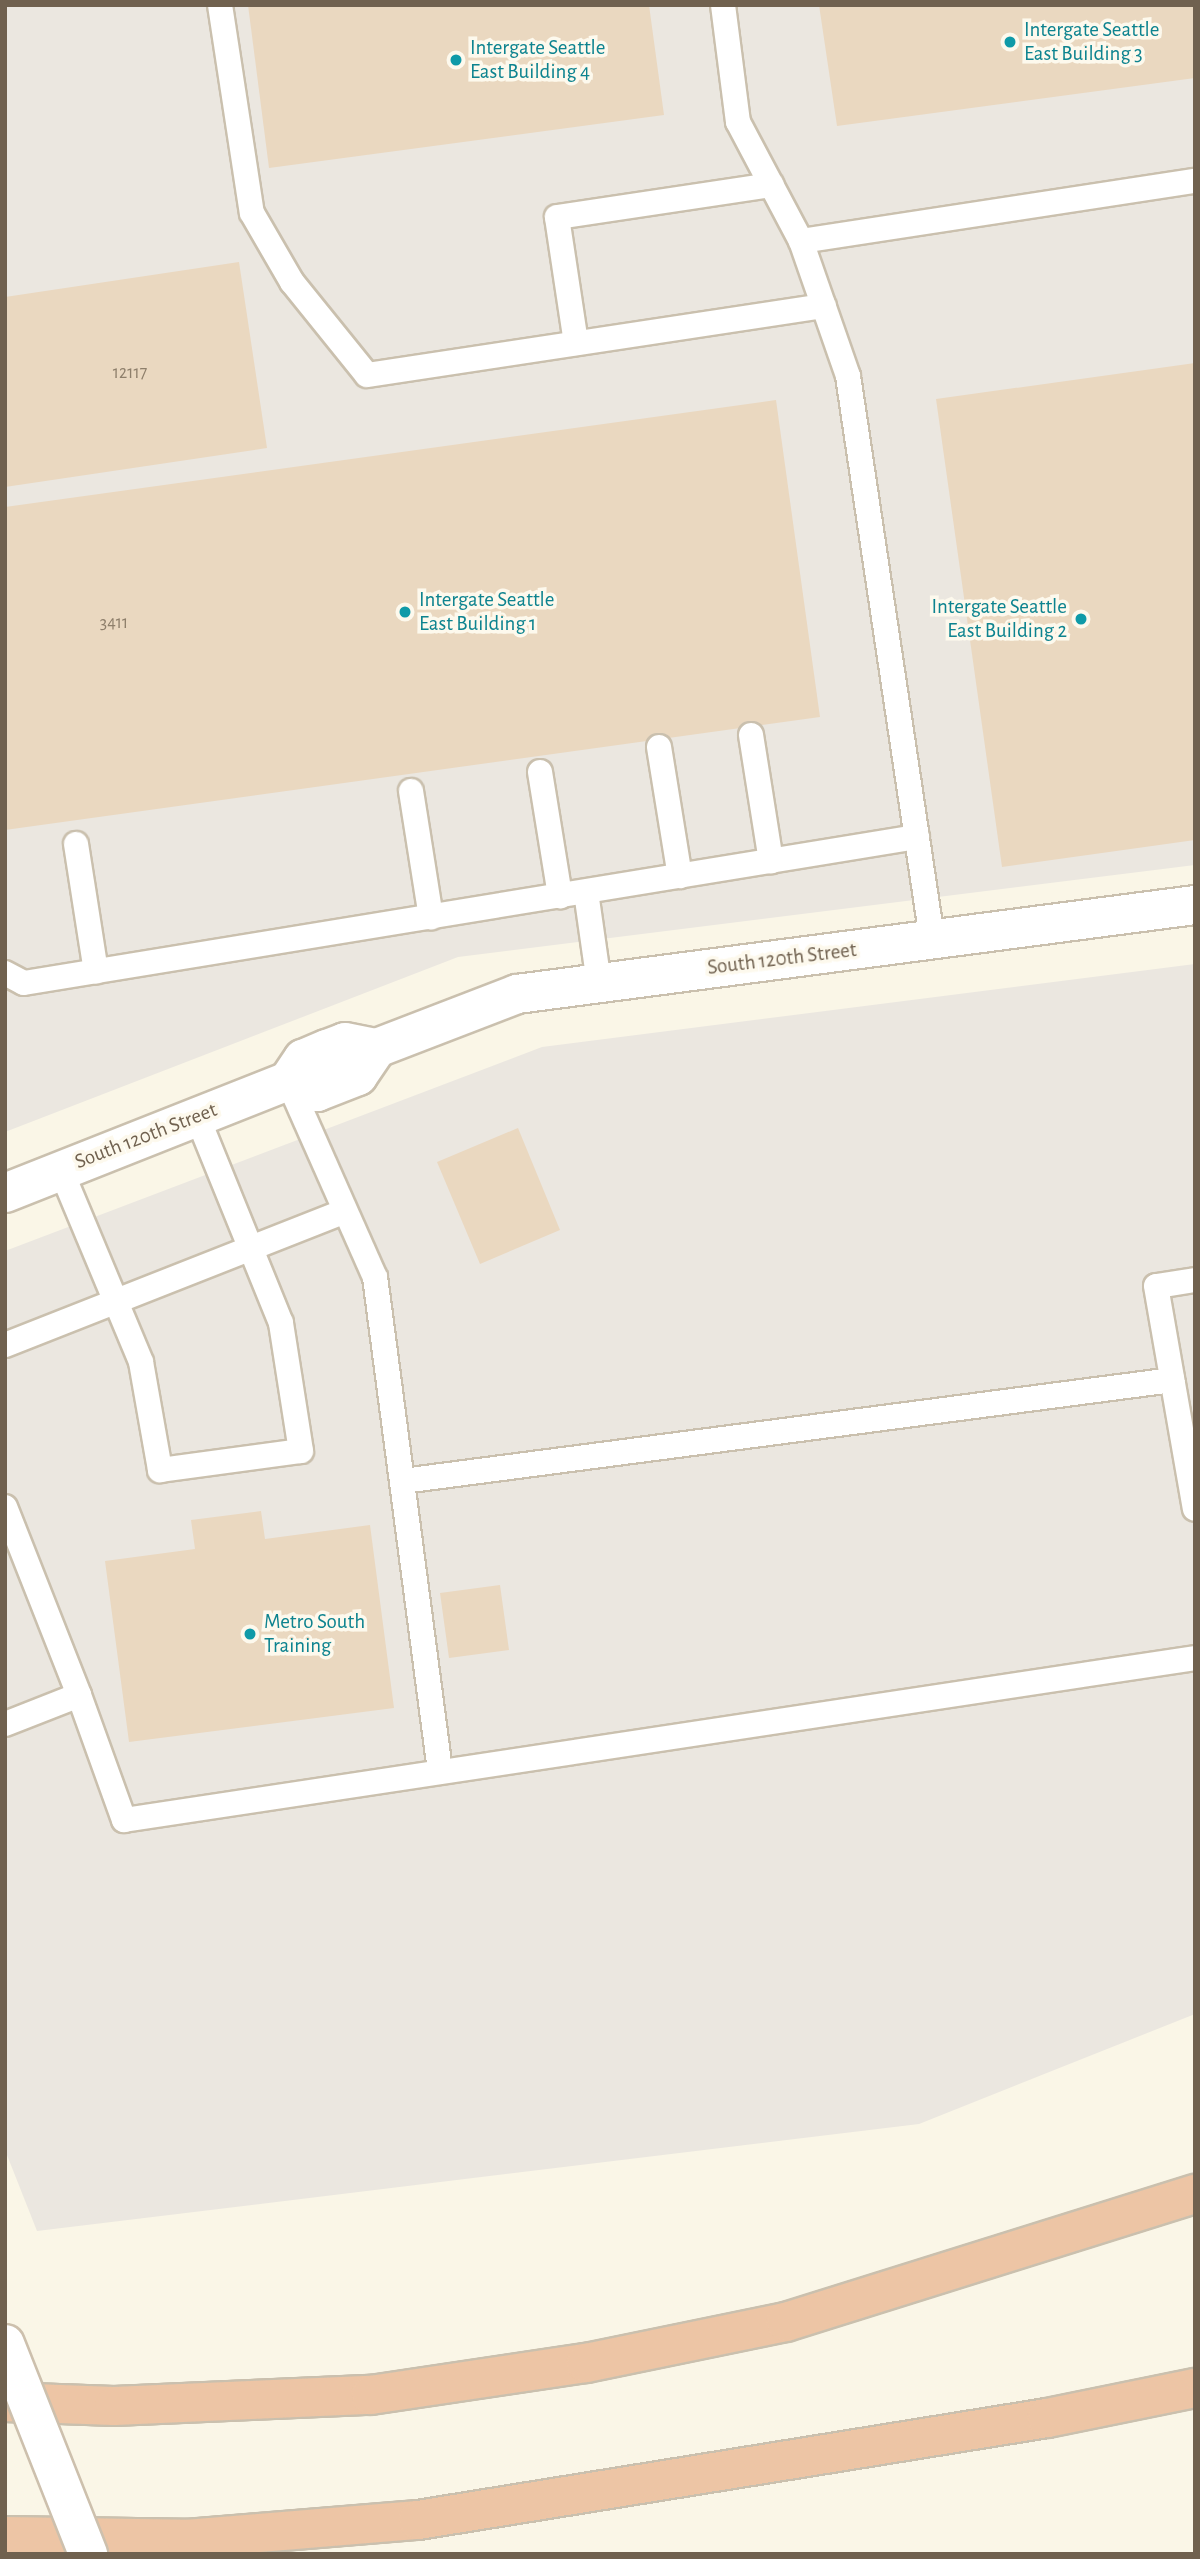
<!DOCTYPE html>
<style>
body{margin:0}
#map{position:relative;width:1200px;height:2559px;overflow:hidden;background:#faf6e7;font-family:"Alegreya Sans",sans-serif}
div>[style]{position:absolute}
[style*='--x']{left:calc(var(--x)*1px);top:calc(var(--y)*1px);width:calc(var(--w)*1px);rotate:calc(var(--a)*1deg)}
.industrial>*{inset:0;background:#ebe7e0}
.building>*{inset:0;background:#ead8c0}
.path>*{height:4.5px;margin-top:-2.25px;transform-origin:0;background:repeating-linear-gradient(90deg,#d1bea5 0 2px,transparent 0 7px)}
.roads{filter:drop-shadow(2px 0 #cac0ae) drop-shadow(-2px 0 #cac0ae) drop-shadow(0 2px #cac0ae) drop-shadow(0 -2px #cac0ae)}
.lane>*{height:24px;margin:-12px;padding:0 12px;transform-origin:12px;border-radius:12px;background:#fff}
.street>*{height:38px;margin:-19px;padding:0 19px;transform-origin:19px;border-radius:19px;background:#fff}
.highway>*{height:38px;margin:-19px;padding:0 19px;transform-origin:19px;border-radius:19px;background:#edc5a5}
.bridges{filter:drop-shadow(2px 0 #cdc0ad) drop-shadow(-2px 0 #cdc0ad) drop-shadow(0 2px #cdc0ad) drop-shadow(0 -2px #cdc0ad)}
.secondary-bridge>*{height:38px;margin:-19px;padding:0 19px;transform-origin:19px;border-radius:19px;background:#fff}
.dots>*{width:19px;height:19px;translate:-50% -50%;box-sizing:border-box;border:4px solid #fdf9ed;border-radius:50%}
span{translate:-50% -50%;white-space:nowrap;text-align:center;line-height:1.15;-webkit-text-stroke:7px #fdf9ed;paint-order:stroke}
.number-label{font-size:18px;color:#8e7f6b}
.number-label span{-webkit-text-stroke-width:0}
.culture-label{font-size:21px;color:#0d838f}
.left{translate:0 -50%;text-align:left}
.right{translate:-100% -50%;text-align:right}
.street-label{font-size:21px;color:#70614f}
.frame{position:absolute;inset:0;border:7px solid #70614f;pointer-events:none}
</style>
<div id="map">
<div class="industrial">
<i style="clip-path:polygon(5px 5px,1195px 5px,1195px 865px,458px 957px,5px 1132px)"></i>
<i style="clip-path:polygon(1195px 964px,1195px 2014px,919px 2124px,37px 2231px,5px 2150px,5px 1251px,542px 1047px)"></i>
</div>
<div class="building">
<i style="clip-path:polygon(248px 5px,649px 5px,664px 115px,269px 168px)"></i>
<i style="clip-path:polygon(819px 5px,1195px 5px,1195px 78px,837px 126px)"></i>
<i style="clip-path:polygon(239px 262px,267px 448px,5px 487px,5px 297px)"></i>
<i style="clip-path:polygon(1195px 363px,1195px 840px,1002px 867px,936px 399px)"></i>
<i style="clip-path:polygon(776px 400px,820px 717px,5px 830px,5px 507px)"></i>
<i style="clip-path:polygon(518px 1128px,560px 1230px,480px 1264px,437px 1162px)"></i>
<i style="clip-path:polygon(261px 1511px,265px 1539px,370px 1525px,394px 1708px,129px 1742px,105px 1561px,195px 1549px,191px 1520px)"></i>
<i style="clip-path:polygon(500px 1585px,509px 1650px,449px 1658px,440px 1593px)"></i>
</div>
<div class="path">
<i style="--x:5;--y:2251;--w:4;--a:0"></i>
</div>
<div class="roads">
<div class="lane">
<i style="--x:220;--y:5;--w:210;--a:81.3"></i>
<i style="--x:252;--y:213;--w:80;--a:59.9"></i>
<i style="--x:292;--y:282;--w:119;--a:51.1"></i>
<i style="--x:367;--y:375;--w:462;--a:-8.6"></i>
<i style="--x:723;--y:5;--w:118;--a:82.7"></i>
<i style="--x:738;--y:122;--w:135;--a:62.1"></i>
<i style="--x:801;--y:241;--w:143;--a:70.8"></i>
<i style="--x:848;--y:376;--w:569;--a:81.51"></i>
<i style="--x:801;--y:241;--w:399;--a:-8.7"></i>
<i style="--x:576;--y:343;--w:127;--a:-98.6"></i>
<i style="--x:557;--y:217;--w:217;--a:-8.5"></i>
<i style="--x:751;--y:735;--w:128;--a:81"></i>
<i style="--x:659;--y:747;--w:131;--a:80.8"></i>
<i style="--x:540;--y:772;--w:126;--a:80.8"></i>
<i style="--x:411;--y:791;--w:128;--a:81"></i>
<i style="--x:76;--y:844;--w:129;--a:81.1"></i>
<i style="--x:586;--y:892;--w:92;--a:81.9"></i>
<i style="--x:5;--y:973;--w:21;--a:28"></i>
<i style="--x:24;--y:983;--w:905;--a:-9.29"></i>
<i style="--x:288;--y:1081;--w:214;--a:66.1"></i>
<i style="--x:375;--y:1277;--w:499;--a:82.5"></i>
<i style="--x:60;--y:1168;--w:210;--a:67.3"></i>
<i style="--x:141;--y:1362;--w:110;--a:80"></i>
<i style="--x:160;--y:1470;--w:142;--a:-7.7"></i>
<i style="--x:301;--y:1451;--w:130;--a:-98.9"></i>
<i style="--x:281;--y:1323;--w:223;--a:-112.1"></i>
<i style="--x:1195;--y:1280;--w:39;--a:171"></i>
<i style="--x:1156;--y:1286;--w:226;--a:80.1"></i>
<i style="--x:5;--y:1345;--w:365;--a:-21.5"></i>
<i style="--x:403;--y:1481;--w:776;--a:-7.48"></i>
<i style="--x:5;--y:1507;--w:202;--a:68.5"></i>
<i style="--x:79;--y:1695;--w:79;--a:158.6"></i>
<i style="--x:79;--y:1695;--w:133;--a:70.2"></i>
<i style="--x:124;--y:1820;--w:1083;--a:-8.6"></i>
</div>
<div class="street">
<i style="--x:288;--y:1081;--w:31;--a:21"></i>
<i style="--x:317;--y:1092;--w:44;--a:-21.3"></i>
<i style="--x:358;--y:1076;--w:34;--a:-56"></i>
<i style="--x:5;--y:1193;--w:304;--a:-21.6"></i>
<i style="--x:288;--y:1081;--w:27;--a:-56"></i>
<i style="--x:303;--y:1059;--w:26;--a:-23"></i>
<i style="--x:327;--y:1049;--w:19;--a:-21"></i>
<i style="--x:345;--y:1042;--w:33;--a:11"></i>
<i style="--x:377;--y:1048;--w:150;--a:-21.1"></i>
<i style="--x:517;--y:994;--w:684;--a:-7.48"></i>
</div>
<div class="highway">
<i style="--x:5;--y:2402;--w:109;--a:2.1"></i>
<i style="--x:114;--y:2406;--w:257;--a:-2.5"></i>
<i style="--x:371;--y:2395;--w:217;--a:-8.5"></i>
<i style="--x:586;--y:2363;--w:204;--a:-11.6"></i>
<i style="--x:786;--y:2322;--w:429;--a:-17.4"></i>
<i style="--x:5;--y:2536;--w:181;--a:0.9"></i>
<i style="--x:186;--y:2539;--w:233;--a:-4.7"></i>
<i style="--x:418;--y:2520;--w:637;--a:-9.21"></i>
<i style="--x:1047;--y:2418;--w:151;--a:-11.5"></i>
</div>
</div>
<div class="bridges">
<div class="secondary-bridge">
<i style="--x:5;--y:2344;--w:226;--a:68.4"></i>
</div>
</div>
<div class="dots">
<i style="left:1010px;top:42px;background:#0f9aa8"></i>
<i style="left:456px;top:60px;background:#0f9aa8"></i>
<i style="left:405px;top:612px;background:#0f9aa8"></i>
<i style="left:1081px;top:619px;background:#0f9aa8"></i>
<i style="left:250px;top:1634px;background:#0f9aa8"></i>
</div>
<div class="number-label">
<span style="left:130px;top:373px">12117</span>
<span style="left:114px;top:623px">3411</span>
</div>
<div class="culture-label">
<span class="left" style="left:1024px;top:42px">Intergate Seattle<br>East Building 3</span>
<span class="left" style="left:470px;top:60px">Intergate Seattle<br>East Building 4</span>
<span class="left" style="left:419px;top:612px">Intergate Seattle<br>East Building 1</span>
<span class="right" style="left:1067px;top:619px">Intergate Seattle<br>East Building 2</span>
<span class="left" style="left:264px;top:1634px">Metro South<br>Training</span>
</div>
<div class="street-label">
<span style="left:782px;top:959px;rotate:-7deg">South 120th Street</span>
<span style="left:146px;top:1136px;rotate:-21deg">South 120th Street</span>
</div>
<div class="frame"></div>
</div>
